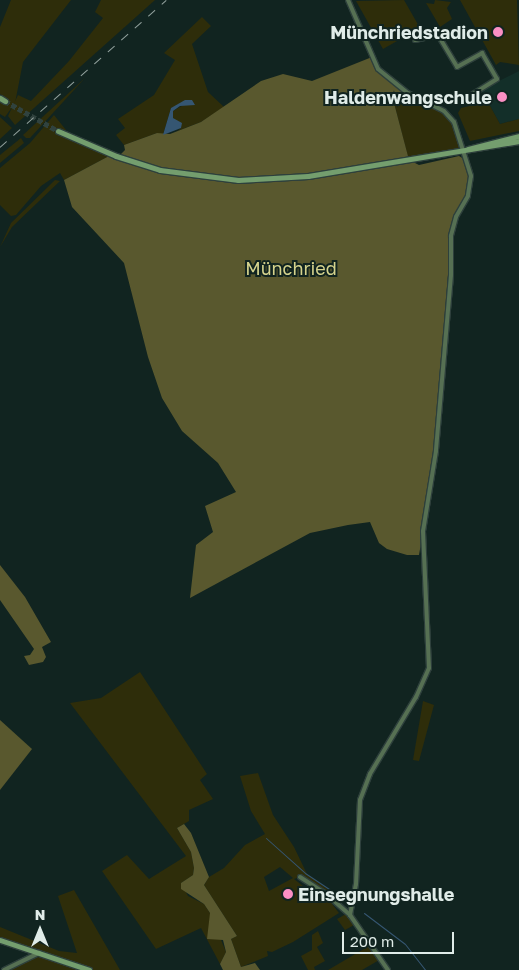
<!DOCTYPE html>
<meta charset="utf-8">
<style>
body{margin:0}
#map{position:relative;width:519px;height:970px;overflow:hidden;background:#112420;font-family:"Golos Text",sans-serif}
div>[style]{position:absolute}
[style*='--x']{left:calc(var(--x)*1px);top:calc(var(--y)*1px);width:calc(var(--w)*1px);rotate:calc(var(--a)*1deg)}
.built>*{inset:0;background:#132f29}
.green>*{inset:0;background:#2e2d0a}
.forest>*{inset:0;background:#59582e}
.water>*{inset:0;background:#355672}
.stream>*{height:1px;margin:-0.5px;padding:0 0.5px;transform-origin:0.5px;border-radius:0.5px;background:#355672}
.secondary-tunnel>*{height:5px;margin-top:-2.5px;transform-origin:0;background:repeating-linear-gradient(90deg,#30423e 0 5px,transparent 0 7.5px)}
.roads{filter:drop-shadow(1px 0 #2e403c) drop-shadow(-1px 0 #2e403c) drop-shadow(0 1px #2e403c) drop-shadow(0 -1px #2e403c)}
.minor>*{height:4px;margin:-2px;padding:0 2px;transform-origin:2px;border-radius:2px;background:#567053}
.secondary>*{height:5px;margin:-2.5px;padding:0 2.5px;transform-origin:2.5px;border-radius:2.5px;background:#749e6e}
.rail>*{height:1px;margin-top:-0.5px;transform-origin:0;background:repeating-linear-gradient(90deg,#95a4a0 0 9px,transparent 0 18px)}
.dots>*{width:14px;height:14px;translate:-50% -50%;box-sizing:border-box;border:2px solid #112420;border-radius:50%}
span{translate:-50% -50%;white-space:nowrap;text-align:center;line-height:1.15;-webkit-text-stroke:4px #112420;paint-order:stroke}
.poi-label{font-size:18px;color:#e0ece8;font-weight:700}
.right{translate:-100% -50%;text-align:right}
.left{translate:0 -50%;text-align:left}
.park-label{font-size:18px;color:#d5d38d}
.north{position:absolute;left:15px;top:905px;width:50px;height:50px;-webkit-text-stroke:4px #112420;paint-order:stroke;rotate:0deg;font-size:14px;font-weight:700;line-height:20px;text-align:center;color:#e0ece8}
.north::after{content:'';display:block;margin:auto;width:18px;height:22px;background:#e0ece8;clip-path:polygon(50% 0,100% 100%,50% 72%,0 100%)}
.scale{position:absolute;left:342px;top:932px;width:112px;height:22px;box-sizing:border-box;border:2px solid #e0ece8;border-top:0;padding-left:6px;font-size:15px;line-height:18px;white-space:nowrap;color:#e0ece8;-webkit-text-stroke:4px #112420;paint-order:stroke}
</style>
<div id="map">
<div class="built">
<i style="clip-path:polygon(519px 71px,519px 119px,500px 124px,481px 90px)"></i>
</div>
<div class="green">
<i style="clip-path:polygon(11px 0,71px 0,23px 62px,15px 103px,5px 117px,0 114px,0 102px,3px 103px,7px 98px,0 94px,0 27px)"></i>
<i style="clip-path:polygon(101px 0,155px 0,15px 125px,8px 116px,18px 95px,31px 101px,69px 61px,103px 18px,95px 12px)"></i>
<i style="clip-path:polygon(404px 0,420px 28px,383px 49px,356px 1px)"></i>
<i style="clip-path:polygon(435px 0,451px 2px,447px 8px,452px 19px,440px 27px,426px 3px,434px 4px)"></i>
<i style="clip-path:polygon(460px 0,517px 0,519px 65px,500px 62px,496px 65px)"></i>
<i style="clip-path:polygon(202px 17px,211px 26px,192px 44px,208px 92px,224px 107px,201px 122px,177px 131px,181px 128px,173px 118px,173px 111px,192px 100px,171px 108px,163px 135px,157px 133px,124px 145px,116px 135px,125px 128px,118px 119px,154px 95px,175px 60px,164px 53px)"></i>
<i style="clip-path:polygon(85px 78px,30px 138px,26px 138px,23px 135px)"></i>
<i style="clip-path:polygon(406px 92px,444px 111px,454px 122px,465px 150px,409px 161px,394px 103px)"></i>
<i style="clip-path:polygon(482px 103px,489px 104px,500px 124px,519px 119px,519px 131px,470px 141px,458px 113px,461px 108px)"></i>
<i style="clip-path:polygon(54px 115px,66px 130px,59px 130px,59px 134px,109px 156px,64px 180px,60px 173px,41px 186px,16px 215px,11px 216px,0 205px,0 168px,30px 143px)"></i>
<i style="clip-path:polygon(0 117px,12px 128px,0 139px)"></i>
<i style="clip-path:polygon(21px 138px,24px 143px,0 163px,0 155px)"></i>
<i style="clip-path:polygon(55px 180px,60px 181px,12px 227px,0 247px,11px 223px)"></i>
<i style="clip-path:polygon(140px 672px,207px 774px,200px 780px,213px 799px,189px 810px,189px 821px,177px 828px,191px 852px,194px 868px,193px 875px,181px 883px,188px 896px,204px 904px,210px 913px,226px 952px,220px 964px,201px 928px,156px 949px,102px 871px,127px 855px,149px 879px,186px 856px,70px 703px,101px 698px)"></i>
<i style="clip-path:polygon(423px 701px,434px 705px,419px 761px,413px 760px)"></i>
<i style="clip-path:polygon(evenodd,258px 773px,273px 815px,294px 847px,307px 874px,334px 894px,330px 897px,300px 877px,294px 879px,312px 893px,318px 891px,326px 896px,339px 913px,293px 942px,272px 952px,267px 951px,268px 956px,241px 967px,231px 939px,237px 936px,204px 885px,209px 877px,224px 868px,245px 845px,265px 834px,251px 811px,240px 776px,258px 773px,280px 867px,293px 878px,269px 891px,264px 877px,280px 867px)"></i>
<i style="clip-path:polygon(74px 890px,120px 970px,4px 970px,38px 953px,0 940px,0 927px,59px 951px,77px 953px,58px 896px)"></i>
<i style="clip-path:polygon(346px 914px,354px 925px,345px 930px,337px 919px)"></i>
<i style="clip-path:polygon(318px 931px,323px 943px,317px 947px,325px 961px,314px 967px,315px 970px,308px 970px,301px 956px,312px 950px,312px 935px)"></i>
<i style="clip-path:polygon(369px 946px,381px 959px,362px 970px,328px 970px)"></i>
</div>
<div class="forest">
<i style="clip-path:polygon(372px 57px,378px 69px,406px 92px,394px 103px,409px 160px,419px 165px,459px 156px,464px 159px,469px 175px,466px 195px,452px 225px,432px 479px,419px 555px,407px 555px,387px 549px,379px 543px,370px 522px,348px 525px,310px 533px,190px 598px,196px 545px,213px 532px,205px 506px,236px 492px,218px 463px,182px 431px,162px 398px,148px 357px,124px 263px,72px 207px,64px 180px,109px 156px,115px 160px,125px 150px,124px 145px,157px 133px,170px 134px,201px 122px,261px 81px,283px 74px,312px 81px)"></i>
<i style="clip-path:polygon(0 565px,25px 597px,51px 642px,42px 647px,46px 657px,43px 662px,29px 665px,24px 656px,30px 655px,34px 649px,0 600px)"></i>
<i style="clip-path:polygon(0 720px,32px 749px,0 790px)"></i>
<i style="clip-path:polygon(184px 824px,191px 833px,209px 877px,204px 885px,237px 936px,231px 939px,241px 967px,255px 963px,260px 970px,223px 970px,220px 964px,226px 952px,223px 940px,207px 939px,210px 913px,204px 904px,181px 889px,181px 883px,193px 875px,194px 868px,191px 852px,177px 828px)"></i>
</div>
<div class="water">
<i style="clip-path:polygon(185px 100px,192px 100px,195px 105px,180px 106px,173px 111px,173px 118px,182px 123px,181px 128px,163px 135px,171px 108px)"></i>
</div>
<div class="stream">
<i style="--x:266;--y:838;--w:52;--a:41.9"></i>
<i style="--x:305;--y:873;--w:50;--a:33.7"></i>
<i style="--x:364;--y:913;--w:51;--a:37.1"></i>
<i style="--x:405;--y:944;--w:33;--a:52"></i>
</div>
<div class="secondary-tunnel">
<i style="--x:5;--y:101;--w:61;--a:29.5"></i>
</div>
<div class="roads">
<div class="minor">
<i style="--x:348;--y:0;--w:75;--a:66.5"></i>
<i style="--x:378;--y:69;--w:36;--a:39"></i>
<i style="--x:406;--y:92;--w:42;--a:26.6"></i>
<i style="--x:444;--y:111;--w:15;--a:48"></i>
<i style="--x:454;--y:122;--w:57;--a:72.5"></i>
<i style="--x:471;--y:176;--w:20;--a:99"></i>
<i style="--x:468;--y:196;--w:24;--a:120"></i>
<i style="--x:456;--y:217;--w:20;--a:105"></i>
<i style="--x:451;--y:236;--w:39;--a:90"></i>
<i style="--x:451;--y:275;--w:177;--a:94.9"></i>
<i style="--x:436;--y:451;--w:81;--a:99.2"></i>
<i style="--x:423;--y:531;--w:137;--a:87.5"></i>
<i style="--x:429;--y:668;--w:32;--a:114"></i>
<i style="--x:416;--y:697;--w:90;--a:120.9"></i>
<i style="--x:370;--y:774;--w:28;--a:111"></i>
<i style="--x:360;--y:800;--w:84;--a:92.7"></i>
<i style="--x:356;--y:884;--w:32;--a:101"></i>
<i style="--x:415;--y:40;--w:24;--a:-12"></i>
<i style="--x:438;--y:35;--w:37;--a:59"></i>
<i style="--x:457;--y:67;--w:29;--a:-29"></i>
<i style="--x:482;--y:53;--w:30;--a:60"></i>
<i style="--x:497;--y:79;--w:31;--a:148"></i>
<i style="--x:300;--y:877;--w:31;--a:33"></i>
<i style="--x:326;--y:894;--w:32;--a:41"></i>
<i style="--x:350;--y:915;--w:67;--a:55.4"></i>
<i style="--x:4;--y:970;--w:39;--a:-26"></i>
</div>
<div class="secondary">
<i style="--x:0;--y:98;--w:6;--a:31"></i>
<i style="--x:58;--y:131;--w:63;--a:23.3"></i>
<i style="--x:116;--y:156;--w:46;--a:17.7"></i>
<i style="--x:160;--y:170;--w:79;--a:7.3"></i>
<i style="--x:238;--y:180;--w:70;--a:-3.3"></i>
<i style="--x:308;--y:176;--w:214;--a:-9.4"></i>
<i style="--x:468;--y:149;--w:53;--a:-14.3"></i>
<i style="--x:0;--y:940;--w:94;--a:18.6"></i>
</div>
</div>
<div class="rail">
<i style="--x:0;--y:147;--w:222;--a:-41.5"></i>
</div>
<div class="dots">
<i style="left:498px;top:32px;background:#fb8fc4"></i>
<i style="left:502px;top:97px;background:#fb8fc4"></i>
<i style="left:288px;top:894px;background:#fb8fc4"></i>
</div>
<div class="poi-label">
<span class="right" style="left:488px;top:32px">Münchriedstadion</span>
<span class="right" style="left:492px;top:97px">Haldenwangschule</span>
<span class="left" style="left:298px;top:894px">Einsegnungshalle</span>
</div>
<div class="park-label">
<span style="left:291px;top:268px">Münchried</span>
</div>
<div class="north">N</div>
<div class="scale">200 m</div>
</div>
